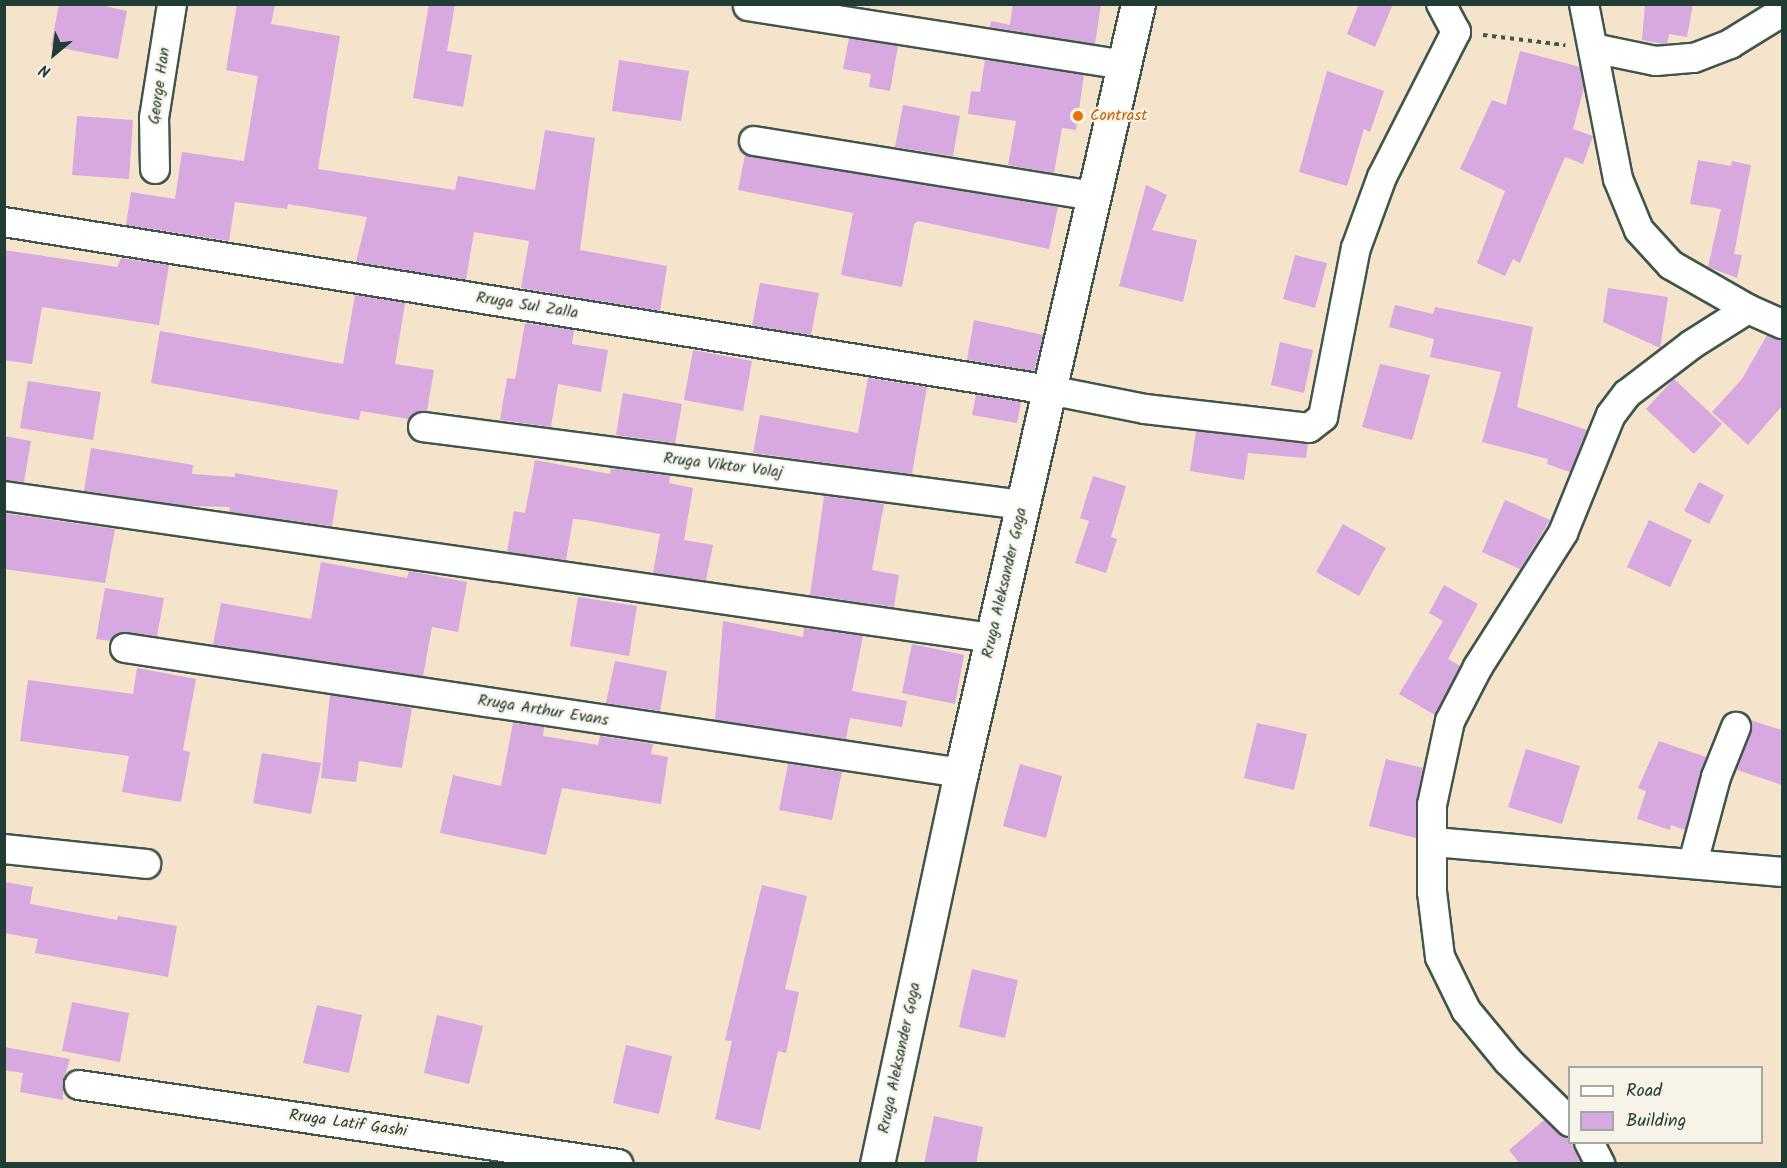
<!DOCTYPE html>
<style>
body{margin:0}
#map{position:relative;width:1787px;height:1168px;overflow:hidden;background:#f5e3cb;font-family:Kalam,sans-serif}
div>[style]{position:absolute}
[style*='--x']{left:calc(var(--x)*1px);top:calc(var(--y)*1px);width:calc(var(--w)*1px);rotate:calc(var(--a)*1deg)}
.building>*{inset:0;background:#d8a8e0}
.path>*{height:4px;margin-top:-2px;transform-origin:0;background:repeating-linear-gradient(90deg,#3f564b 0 4.5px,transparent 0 9px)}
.roads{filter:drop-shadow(2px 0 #3f564b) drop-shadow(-2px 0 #3f564b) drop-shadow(0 2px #3f564b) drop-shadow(0 -2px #3f564b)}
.minor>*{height:28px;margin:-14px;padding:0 14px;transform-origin:14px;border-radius:14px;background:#fff}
.secondary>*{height:33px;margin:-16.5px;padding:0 16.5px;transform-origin:16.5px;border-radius:16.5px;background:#fff}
.dots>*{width:16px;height:16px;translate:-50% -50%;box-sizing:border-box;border:3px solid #f7f3e8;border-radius:50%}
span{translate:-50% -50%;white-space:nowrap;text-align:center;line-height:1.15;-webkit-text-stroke:4.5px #f7f3e8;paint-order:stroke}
.street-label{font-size:16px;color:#1f3d34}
.food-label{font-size:16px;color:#c56008}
.left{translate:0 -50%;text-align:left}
.frame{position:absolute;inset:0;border:6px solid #1f3d34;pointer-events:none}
.legend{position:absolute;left:1568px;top:1066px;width:195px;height:78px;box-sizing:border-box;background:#f7f3e8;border:2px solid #a1aaa0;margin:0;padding:8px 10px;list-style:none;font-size:18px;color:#1f3d34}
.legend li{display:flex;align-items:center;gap:12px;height:30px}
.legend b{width:30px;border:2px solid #a1aaa0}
.north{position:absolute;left:24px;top:24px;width:60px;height:60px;-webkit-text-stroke:4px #f7f3e8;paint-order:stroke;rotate:209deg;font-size:16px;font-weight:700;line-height:24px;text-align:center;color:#1f3d34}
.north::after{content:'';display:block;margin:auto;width:21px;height:27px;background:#1f3d34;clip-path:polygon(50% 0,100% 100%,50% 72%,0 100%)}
</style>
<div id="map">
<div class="building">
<i style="clip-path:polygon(59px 4px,96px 4px,127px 11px,118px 59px,51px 46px)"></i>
<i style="clip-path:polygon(237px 4px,275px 4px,271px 24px,340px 36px,318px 169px,455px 190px,458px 176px,535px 190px,545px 130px,595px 138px,580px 250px,667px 266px,660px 311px,521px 288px,529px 241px,474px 232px,466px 280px,356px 262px,367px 217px,288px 204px,287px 209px,235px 202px,229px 241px,126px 225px,131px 192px,175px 199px,182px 152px,244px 161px,258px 76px,226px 70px)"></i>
<i style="clip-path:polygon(429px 4px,455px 4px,447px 51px,472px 55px,463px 107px,413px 98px)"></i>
<i style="clip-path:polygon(1013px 4px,1101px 4px,1095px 44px,990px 27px,991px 21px,1010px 25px)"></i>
<i style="clip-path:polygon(1359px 4px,1393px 4px,1375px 47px,1347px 34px)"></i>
<i style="clip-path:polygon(1645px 4px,1693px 4px,1687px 37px,1669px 34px,1667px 44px,1663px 44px,1642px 40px)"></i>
<i style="clip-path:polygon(849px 38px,898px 46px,890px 91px,869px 87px,871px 74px,843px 69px)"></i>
<i style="clip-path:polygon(1520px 51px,1580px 67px,1584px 88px,1573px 129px,1593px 136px,1583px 164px,1565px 157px,1520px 263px,1513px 259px,1505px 276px,1477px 263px,1505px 191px,1460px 169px,1492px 100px,1506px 105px)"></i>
<i style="clip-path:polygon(619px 60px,689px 71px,681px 121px,612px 111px)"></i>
<i style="clip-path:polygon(985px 60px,1084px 75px,1076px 130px,1062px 128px,1054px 173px,1008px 165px,1016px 121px,968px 114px,971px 91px,980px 92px)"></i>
<i style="clip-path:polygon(1327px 71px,1384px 91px,1370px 132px,1364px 129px,1347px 186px,1299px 172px)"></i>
<i style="clip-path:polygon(903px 105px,960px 116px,953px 156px,895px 147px)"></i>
<i style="clip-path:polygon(77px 116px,133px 120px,129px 179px,72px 175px)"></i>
<i style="clip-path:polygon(745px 155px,1058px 207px,1049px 249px,918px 221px,914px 224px,902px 287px,841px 275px,853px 213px,738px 190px)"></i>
<i style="clip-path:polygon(1698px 160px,1731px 166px,1732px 161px,1751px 165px,1734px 254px,1742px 255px,1737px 278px,1708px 267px,1721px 209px,1690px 204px)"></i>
<i style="clip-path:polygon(1146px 185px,1167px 195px,1152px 230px,1197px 240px,1183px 302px,1119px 286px)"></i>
<i style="clip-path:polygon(4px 250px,117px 267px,121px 258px,169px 265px,159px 325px,42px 307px,32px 364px,4px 360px)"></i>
<i style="clip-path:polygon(1295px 255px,1327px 263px,1315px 308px,1283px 299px)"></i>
<i style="clip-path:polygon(760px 283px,819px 293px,811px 335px,752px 326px)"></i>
<i style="clip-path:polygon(1608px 288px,1668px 297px,1660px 348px,1603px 322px)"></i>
<i style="clip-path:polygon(355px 295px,405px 303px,395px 364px,434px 370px,427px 411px,416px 412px,409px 419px,361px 411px,359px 420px,151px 383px,160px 331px,343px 364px)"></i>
<i style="clip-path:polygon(1395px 305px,1433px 314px,1435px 307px,1533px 327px,1517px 407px,1587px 430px,1570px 472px,1547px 464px,1548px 459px,1482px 442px,1501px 372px,1430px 357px,1434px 339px,1389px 327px)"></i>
<i style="clip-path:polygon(974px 320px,1043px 335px,1034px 371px,967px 360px)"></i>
<i style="clip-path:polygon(525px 323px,574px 330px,572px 344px,608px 350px,601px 392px,558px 384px,551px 427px,500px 420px,507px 378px,515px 379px)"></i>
<i style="clip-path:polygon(1767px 335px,1782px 340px,1782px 406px,1748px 445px,1712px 412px,1742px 379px)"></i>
<i style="clip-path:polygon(1280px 342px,1313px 350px,1304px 393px,1271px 385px)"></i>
<i style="clip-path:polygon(693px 350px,752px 361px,743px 411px,684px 400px)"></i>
<i style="clip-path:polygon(1380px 364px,1430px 375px,1412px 440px,1362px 427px)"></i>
<i style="clip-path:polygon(868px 378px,927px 387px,912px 474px,753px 453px,760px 415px,858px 433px)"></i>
<i style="clip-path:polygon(1674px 379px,1722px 424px,1694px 454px,1646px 409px)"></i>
<i style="clip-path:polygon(28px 381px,101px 392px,93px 440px,20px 428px)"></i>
<i style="clip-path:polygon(623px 393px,682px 404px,675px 443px,616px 435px)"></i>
<i style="clip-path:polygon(976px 395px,1021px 402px,1017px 423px,972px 415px)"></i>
<i style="clip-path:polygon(1196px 431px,1308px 444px,1306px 458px,1248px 453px,1244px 480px,1190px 471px)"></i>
<i style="clip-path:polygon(4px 436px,31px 441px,24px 482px,4px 480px)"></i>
<i style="clip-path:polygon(91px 448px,193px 465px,192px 474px,235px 477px,235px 473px,338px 490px,332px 526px,229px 512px,230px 507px,187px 506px,84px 491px)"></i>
<i style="clip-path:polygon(535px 460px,610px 474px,611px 468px,670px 476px,669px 483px,693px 488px,684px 540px,713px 545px,706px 580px,653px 573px,660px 534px,585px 520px,573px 519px,566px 560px,507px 552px,514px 511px,525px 513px)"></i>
<i style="clip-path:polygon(1093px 476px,1126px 486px,1111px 537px,1117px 539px,1106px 573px,1075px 563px,1089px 521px,1080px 518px)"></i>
<i style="clip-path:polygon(1699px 482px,1724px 495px,1709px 524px,1684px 511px)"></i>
<i style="clip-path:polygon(824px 496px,884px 504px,872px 570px,899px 575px,894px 607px,810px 595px)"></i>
<i style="clip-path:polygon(1505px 500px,1550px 520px,1520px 569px,1482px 552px)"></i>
<i style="clip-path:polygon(4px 513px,115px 529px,105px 583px,4px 569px)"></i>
<i style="clip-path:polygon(1649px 520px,1692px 540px,1670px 587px,1627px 567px)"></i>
<i style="clip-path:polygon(1343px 524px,1386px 548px,1359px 596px,1316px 572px)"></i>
<i style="clip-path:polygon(321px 562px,407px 578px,409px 571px,467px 582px,458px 632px,432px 627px,423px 676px,213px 645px,221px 603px,311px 619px)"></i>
<i style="clip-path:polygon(1444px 585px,1478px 604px,1448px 659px,1460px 666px,1435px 715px,1399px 694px,1443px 621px,1429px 613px)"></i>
<i style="clip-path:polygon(105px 588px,164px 598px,157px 636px,127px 632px,118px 633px,111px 641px,96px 639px)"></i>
<i style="clip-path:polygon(578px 597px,637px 606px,629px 656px,570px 646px)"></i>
<i style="clip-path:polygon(723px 621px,803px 637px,804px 628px,863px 636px,852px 691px,907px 701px,902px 727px,850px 718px,846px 739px,715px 720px)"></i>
<i style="clip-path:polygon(912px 644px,964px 655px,955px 704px,902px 693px)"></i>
<i style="clip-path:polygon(615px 661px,667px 671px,660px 711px,606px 703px)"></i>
<i style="clip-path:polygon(137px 668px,196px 679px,183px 750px,190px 752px,181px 802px,122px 792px,129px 756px,20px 741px,28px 680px,133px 694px)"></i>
<i style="clip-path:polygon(330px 695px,412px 708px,402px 768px,359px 761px,356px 782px,321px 778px)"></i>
<i style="clip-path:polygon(1750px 720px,1782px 730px,1782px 785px,1737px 770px,1751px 733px)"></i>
<i style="clip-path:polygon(513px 723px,544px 727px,543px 736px,598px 745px,600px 736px,653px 744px,651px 754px,668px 757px,661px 804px,562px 788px,546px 855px,440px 833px,453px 775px,501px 786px)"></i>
<i style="clip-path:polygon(1257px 723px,1307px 734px,1294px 790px,1244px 778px)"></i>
<i style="clip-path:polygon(1659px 741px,1706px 757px,1685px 830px,1671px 825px,1670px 830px,1637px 819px,1646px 791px,1638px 788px)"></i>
<i style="clip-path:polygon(1526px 749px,1580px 766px,1562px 824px,1508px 807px)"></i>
<i style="clip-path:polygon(262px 753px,321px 763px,311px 814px,253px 803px)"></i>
<i style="clip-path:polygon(1386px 759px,1423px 768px,1416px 802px,1416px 838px,1369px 826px)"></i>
<i style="clip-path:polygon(788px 764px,842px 772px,832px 820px,779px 810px)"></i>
<i style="clip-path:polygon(1020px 764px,1062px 776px,1046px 838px,1003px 826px)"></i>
<i style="clip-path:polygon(4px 882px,33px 887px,30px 904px,117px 920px,118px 916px,177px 926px,168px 977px,35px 953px,38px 939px,4px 933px)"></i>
<i style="clip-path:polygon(762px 885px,807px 896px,785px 989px,799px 992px,786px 1053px,778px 1051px,760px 1130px,715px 1119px,732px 1041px,725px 1040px)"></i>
<i style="clip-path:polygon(972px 969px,1018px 980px,1005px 1038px,959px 1027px)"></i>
<i style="clip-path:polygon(72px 1002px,129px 1013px,120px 1062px,62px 1051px)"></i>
<i style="clip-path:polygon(317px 1005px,362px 1015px,349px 1073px,303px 1063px)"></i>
<i style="clip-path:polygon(437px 1015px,483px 1026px,469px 1084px,424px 1073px)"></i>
<i style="clip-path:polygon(626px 1045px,672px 1056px,659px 1114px,613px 1103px)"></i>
<i style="clip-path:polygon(4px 1047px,70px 1059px,63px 1082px,63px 1100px,20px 1092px,23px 1073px,4px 1070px)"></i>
<i style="clip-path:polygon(934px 1116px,983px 1127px,976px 1164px,924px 1164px)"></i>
<i style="clip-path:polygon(1544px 1120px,1568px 1138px,1581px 1164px,1520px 1164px,1509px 1150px)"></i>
</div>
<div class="path">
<i style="--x:1483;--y:35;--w:83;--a:7"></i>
</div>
<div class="roads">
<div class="minor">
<i style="--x:1584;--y:4;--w:178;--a:79"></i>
<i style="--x:1618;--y:179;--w:55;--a:67.6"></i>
<i style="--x:1639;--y:230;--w:47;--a:47.6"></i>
<i style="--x:1671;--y:265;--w:89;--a:29.7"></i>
<i style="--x:1748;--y:309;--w:37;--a:24"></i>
<i style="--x:748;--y:6;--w:381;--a:8.9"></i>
<i style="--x:1593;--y:48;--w:64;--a:11.7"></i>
<i style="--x:1656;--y:61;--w:38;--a:-5"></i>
<i style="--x:1694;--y:58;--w:39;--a:-21"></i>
<i style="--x:1730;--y:44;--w:61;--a:-31.6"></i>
<i style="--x:754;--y:141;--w:344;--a:9.2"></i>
<i style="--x:155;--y:169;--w:51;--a:-91.1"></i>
<i style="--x:154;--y:118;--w:115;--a:-81"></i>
<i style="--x:4;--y:222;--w:1058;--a:9.13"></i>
<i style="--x:1049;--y:390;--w:98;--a:11.2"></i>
<i style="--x:1145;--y:409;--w:165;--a:6.6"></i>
<i style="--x:1309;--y:428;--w:18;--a:-38"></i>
<i style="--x:1323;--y:417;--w:172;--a:-79"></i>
<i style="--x:1356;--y:248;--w:76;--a:-69.9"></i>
<i style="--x:1382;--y:177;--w:163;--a:-63"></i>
<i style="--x:1456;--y:32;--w:32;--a:-118"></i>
<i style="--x:423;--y:427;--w:605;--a:7.41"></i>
<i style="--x:4;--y:496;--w:998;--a:8.18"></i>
<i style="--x:125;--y:648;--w:845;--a:8.5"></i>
<i style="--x:1433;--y:842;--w:350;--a:4.9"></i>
<i style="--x:4;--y:849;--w:143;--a:6"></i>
<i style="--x:1693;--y:863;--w:89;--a:-75"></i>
<i style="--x:1716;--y:777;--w:54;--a:-68.2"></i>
<i style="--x:79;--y:1085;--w:545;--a:8.34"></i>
<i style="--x:1570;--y:1122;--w:87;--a:-135.5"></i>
<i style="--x:1508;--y:1061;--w:66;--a:-129.5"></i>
<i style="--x:1466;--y:1010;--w:59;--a:-116.1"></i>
<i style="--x:1440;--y:957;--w:65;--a:-97"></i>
<i style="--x:1432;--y:892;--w:87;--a:-90"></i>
<i style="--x:1432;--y:805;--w:86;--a:-77.9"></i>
<i style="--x:1450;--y:721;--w:61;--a:-62.6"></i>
<i style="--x:1478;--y:667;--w:159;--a:-57.6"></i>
<i style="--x:1563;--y:533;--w:127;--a:-67.9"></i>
<i style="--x:1611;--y:415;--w:26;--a:-53"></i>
<i style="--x:1627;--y:394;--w:81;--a:-37.4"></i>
<i style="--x:1691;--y:345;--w:67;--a:-32.3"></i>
<i style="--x:1589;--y:1142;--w:25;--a:63"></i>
</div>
<div class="secondary">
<i style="--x:877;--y:1164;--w:400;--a:-77.9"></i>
<i style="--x:961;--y:773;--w:789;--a:-77.04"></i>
</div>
</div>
<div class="dots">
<i style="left:1078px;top:116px;background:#e8710a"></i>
</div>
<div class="street-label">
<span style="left:160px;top:86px;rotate:-82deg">George Han</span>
<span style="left:527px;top:306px;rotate:9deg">Rruga Sul Zalla</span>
<span style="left:723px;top:466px;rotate:7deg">Rruga Viktor Volaj</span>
<span style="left:1005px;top:583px;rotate:-77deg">Rruga Aleksander Goga</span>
<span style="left:543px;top:711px;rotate:9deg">Rruga Arthur Evans</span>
<span style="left:900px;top:1058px;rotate:-78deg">Rruga Aleksander Goga</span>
<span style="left:348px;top:1124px;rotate:8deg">Rruga Latif Gashi</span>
</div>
<div class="food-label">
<span class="left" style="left:1090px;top:116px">Contrast</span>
</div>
<div class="frame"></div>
<ul class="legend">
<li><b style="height:8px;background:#fff"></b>Road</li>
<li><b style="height:16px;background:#d8a8e0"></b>Building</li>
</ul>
<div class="north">N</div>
</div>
